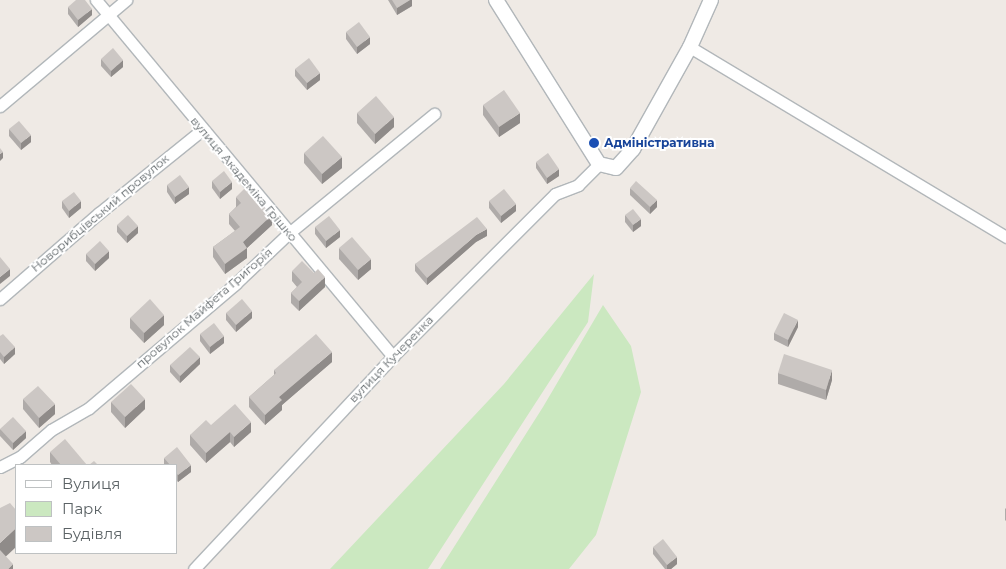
<!DOCTYPE html>
<meta charset="utf-8">
<style>
body{margin:0}
#map{position:relative;width:1006px;height:569px;overflow:hidden;background:#efeae5;font-family:Montserrat,sans-serif}
div>[style]{position:absolute}
[style*='--x']{left:calc(var(--x)*1px);top:calc(var(--y)*1px);width:calc(var(--w)*1px);rotate:calc(var(--a)*1deg)}
.green>*{inset:0;background:#cbe8c0}
.roads{filter:drop-shadow(1px 0 #b2b7ba) drop-shadow(-1px 0 #b2b7ba) drop-shadow(0 1px #b2b7ba) drop-shadow(0 -1px #b2b7ba)}
.minor>*{height:11px;margin:-5.5px;padding:0 5.5px;transform-origin:5.5px;border-radius:5.5px;background:#fff}
.tertiary>*{height:14px;margin:-7px;padding:0 7px;transform-origin:7px;border-radius:7px;background:#fff}
.wall>*{inset:0;background:#afaba9}
.shaded-wall>*{inset:0;background:#8f8b89}
.building>*{inset:0;background:#ccc7c4}
.dots>*{width:14px;height:14px;translate:-50% -50%;box-sizing:border-box;border:2px solid #fff;border-radius:50%}
span{translate:-50% -50%;white-space:nowrap;text-align:center;line-height:1.15;-webkit-text-stroke:4px #fff;paint-order:stroke}
.transit-label{font-size:12px;color:#164399;font-weight:700}
.left{translate:0 -50%;text-align:left}
.street-label{font-size:12px;color:#5c6366}
.legend{position:absolute;left:15px;top:464px;width:162px;height:90px;box-sizing:border-box;background:#fff;border:1px solid #bec1c2;margin:0;padding:6px 9px;list-style:none;font-size:15px;color:#5c6366}
.legend li{display:flex;align-items:center;gap:10px;height:25px}
.legend b{width:25px;border:1px solid #bec1c2}
</style>
<div id="map">
<div class="green">
<i style="clip-path:polygon(594px 274px,588px 322px,428px 569px,330px 569px,504px 384px)"></i>
<i style="clip-path:polygon(603px 305px,631px 346px,641px 392px,596px 535px,569px 569px,440px 569px,543px 407px)"></i>
</div>
<div class="roads">
<div class="minor">
<i style="--x:96;--y:0;--w:464;--a:50.2"></i>
<i style="--x:690;--y:47;--w:369;--a:31"></i>
<i style="--x:0;--y:106;--w:165;--a:-40.1"></i>
<i style="--x:0;--y:299;--w:131;--a:-41"></i>
<i style="--x:99;--y:213;--w:132;--a:-38.9"></i>
<i style="--x:0;--y:467;--w:22;--a:-27"></i>
<i style="--x:20;--y:457;--w:41;--a:-41.1"></i>
<i style="--x:51;--y:430;--w:44;--a:-30.1"></i>
<i style="--x:89;--y:408;--w:192;--a:-40.3"></i>
<i style="--x:235;--y:284;--w:74;--a:-43.4"></i>
<i style="--x:289;--y:233;--w:188;--a:-39.4"></i>
<i style="--x:194;--y:569;--w:291;--a:-46.9"></i>
<i style="--x:393;--y:356;--w:229;--a:-45"></i>
<i style="--x:555;--y:194;--w:25;--a:-21"></i>
<i style="--x:578;--y:185;--w:30;--a:-45"></i>
</div>
<div class="tertiary">
<i style="--x:496;--y:0;--w:194;--a:57.9"></i>
<i style="--x:599;--y:164;--w:17;--a:13"></i>
<i style="--x:616;--y:168;--w:25;--a:-48"></i>
<i style="--x:633;--y:149;--w:117;--a:-60.8"></i>
<i style="--x:690;--y:47;--w:51;--a:-65.9"></i>
</div>
</div>
<div class="wall">
<i style="clip-path:polygon(388px 0,412px 0,412px 6px,397px 15px)"></i>
<i style="clip-path:polygon(68px 7px,92px 15px,78px 27px,68px 14px)"></i>
<i style="clip-path:polygon(346px 32px,370px 44px,357px 54px,346px 39px)"></i>
<i style="clip-path:polygon(101px 59px,123px 67px,111px 77px,101px 66px)"></i>
<i style="clip-path:polygon(295px 69px,320px 80px,307px 90px,295px 76px)"></i>
<i style="clip-path:polygon(483px 105px,520px 123px,499px 137px,483px 115px)"></i>
<i style="clip-path:polygon(357px 113px,394px 127px,375px 144px,357px 123px)"></i>
<i style="clip-path:polygon(9px 129px,31px 142px,21px 150px,9px 136px)"></i>
<i style="clip-path:polygon(304px 153px,342px 168px,322px 184px,304px 163px)"></i>
<i style="clip-path:polygon(536px 162px,559px 176px,547px 184px,536px 168px)"></i>
<i style="clip-path:polygon(212px 181px,232px 189px,220px 199px,212px 188px)"></i>
<i style="clip-path:polygon(167px 185px,189px 194px,175px 204px,167px 192px)"></i>
<i style="clip-path:polygon(630px 188px,657px 207px,650px 214px,630px 195px)"></i>
<i style="clip-path:polygon(236px 197px,272px 225px,247px 248px,247px 258px,225px 274px,213px 257px,213px 247px,235px 231px,229px 224px,229px 214px,236px 207px)"></i>
<i style="clip-path:polygon(62px 201px,81px 208px,69px 218px,62px 208px)"></i>
<i style="clip-path:polygon(489px 201px,516px 211px,501px 223px,489px 208px)"></i>
<i style="clip-path:polygon(625px 215px,641px 226px,633px 232px,625px 222px)"></i>
<i style="clip-path:polygon(117px 225px,138px 233px,127px 243px,117px 232px)"></i>
<i style="clip-path:polygon(315px 227px,340px 237px,326px 248px,315px 234px)"></i>
<i style="clip-path:polygon(487px 236px,476px 242px,427px 285px,415px 271px,415px 264px)"></i>
<i style="clip-path:polygon(339px 248px,371px 269px,358px 280px,339px 259px)"></i>
<i style="clip-path:polygon(86px 254px,109px 258px,95px 271px,86px 261px)"></i>
<i style="clip-path:polygon(292px 271px,325px 287px,299px 311px,291px 303px,291px 293px,297px 287px,292px 281px)"></i>
<i style="clip-path:polygon(226px 313px,252px 318px,236px 332px,226px 320px)"></i>
<i style="clip-path:polygon(130px 318px,164px 325px,144px 343px,130px 328px)"></i>
<i style="clip-path:polygon(798px 327px,788px 347px,774px 340px,774px 333px)"></i>
<i style="clip-path:polygon(200px 334px,224px 343px,210px 354px,200px 341px)"></i>
<i style="clip-path:polygon(0 336px,15px 354px,4px 364px,0 359px)"></i>
<i style="clip-path:polygon(332px 362px,282px 405px,282px 410px,265px 425px,249px 407px,249px 397px,274px 375px,274px 370px)"></i>
<i style="clip-path:polygon(200px 364px,180px 383px,170px 372px,170px 365px)"></i>
<i style="clip-path:polygon(778px 373px,832px 380px,826px 400px,778px 384px)"></i>
<i style="clip-path:polygon(23px 399px,55px 414px,39px 428px,23px 409px)"></i>
<i style="clip-path:polygon(111px 402px,145px 409px,125px 428px,111px 412px)"></i>
<i style="clip-path:polygon(211px 425px,251px 432px,234px 447px,230px 442px,206px 463px,190px 445px,190px 435px)"></i>
<i style="clip-path:polygon(0 429px,26px 438px,13px 450px,0 436px)"></i>
<i style="clip-path:polygon(50px 452px,87px 465px,52px 465px,50px 462px)"></i>
<i style="clip-path:polygon(164px 458px,191px 472px,178px 482px,176px 480px,176px 465px,164px 465px)"></i>
<i style="clip-path:polygon(1006px 508px,1006px 521px,1005px 520px,1005px 509px)"></i>
<i style="clip-path:polygon(653px 547px,677px 564px,671px 569px,665px 569px,653px 554px)"></i>
</div>
<div class="shaded-wall">
<i style="clip-path:polygon(410px 0,412px 0,412px 6px,397px 15px,397px 8px)"></i>
<i style="clip-path:polygon(92px 9px,92px 15px,78px 27px,78px 20px)"></i>
<i style="clip-path:polygon(370px 37px,370px 44px,357px 54px,357px 47px)"></i>
<i style="clip-path:polygon(123px 60px,123px 67px,111px 77px,111px 71px)"></i>
<i style="clip-path:polygon(320px 73px,320px 80px,307px 90px,307px 83px)"></i>
<i style="clip-path:polygon(520px 113px,520px 123px,499px 137px,499px 127px)"></i>
<i style="clip-path:polygon(394px 117px,394px 127px,375px 144px,375px 134px)"></i>
<i style="clip-path:polygon(31px 135px,31px 142px,21px 150px,21px 143px)"></i>
<i style="clip-path:polygon(3px 152px,3px 158px,0 161px,0 154px)"></i>
<i style="clip-path:polygon(342px 157px,342px 168px,322px 184px,322px 174px)"></i>
<i style="clip-path:polygon(559px 169px,559px 176px,547px 184px,547px 178px)"></i>
<i style="clip-path:polygon(232px 182px,232px 189px,220px 199px,220px 192px)"></i>
<i style="clip-path:polygon(189px 187px,189px 194px,175px 204px,175px 197px)"></i>
<i style="clip-path:polygon(657px 200px,657px 207px,650px 214px,650px 207px)"></i>
<i style="clip-path:polygon(81px 201px,81px 208px,69px 218px,69px 211px)"></i>
<i style="clip-path:polygon(516px 204px,516px 211px,501px 223px,501px 216px)"></i>
<i style="clip-path:polygon(272px 215px,272px 225px,247px 248px,247px 258px,225px 274px,225px 264px,243px 242px)"></i>
<i style="clip-path:polygon(641px 219px,641px 226px,633px 232px,633px 225px)"></i>
<i style="clip-path:polygon(138px 226px,138px 233px,127px 243px,127px 236px)"></i>
<i style="clip-path:polygon(487px 229px,487px 236px,476px 242px,427px 285px,427px 278px,476px 235px)"></i>
<i style="clip-path:polygon(340px 230px,340px 237px,326px 248px,326px 241px)"></i>
<i style="clip-path:polygon(109px 251px,109px 258px,95px 271px,95px 264px)"></i>
<i style="clip-path:polygon(371px 259px,371px 269px,358px 280px,358px 270px)"></i>
<i style="clip-path:polygon(10px 269px,10px 276px,0 284px,0 277px)"></i>
<i style="clip-path:polygon(325px 277px,325px 287px,299px 311px,299px 301px)"></i>
<i style="clip-path:polygon(252px 311px,252px 318px,236px 332px,236px 325px)"></i>
<i style="clip-path:polygon(164px 315px,164px 325px,144px 343px,144px 333px)"></i>
<i style="clip-path:polygon(798px 320px,798px 327px,788px 347px,788px 340px)"></i>
<i style="clip-path:polygon(224px 336px,224px 343px,210px 354px,210px 347px)"></i>
<i style="clip-path:polygon(15px 347px,15px 354px,4px 364px,4px 357px)"></i>
<i style="clip-path:polygon(332px 352px,332px 362px,282px 405px,282px 410px,265px 425px,265px 415px,279px 397px)"></i>
<i style="clip-path:polygon(200px 357px,200px 364px,180px 383px,180px 376px)"></i>
<i style="clip-path:polygon(832px 370px,832px 380px,826px 400px,826px 390px)"></i>
<i style="clip-path:polygon(145px 399px,145px 409px,125px 428px,125px 417px)"></i>
<i style="clip-path:polygon(55px 404px,55px 414px,39px 428px,39px 418px)"></i>
<i style="clip-path:polygon(251px 422px,251px 432px,234px 447px,234px 437px)"></i>
<i style="clip-path:polygon(26px 431px,26px 438px,13px 450px,13px 443px)"></i>
<i style="clip-path:polygon(230px 432px,230px 442px,206px 463px,206px 453px)"></i>
<i style="clip-path:polygon(191px 465px,191px 472px,178px 482px,178px 475px)"></i>
<i style="clip-path:polygon(16px 528px,16px 547px,0 562px,0 543px)"></i>
<i style="clip-path:polygon(677px 557px,677px 564px,671px 569px,667px 569px,667px 565px)"></i>
<i style="clip-path:polygon(13px 564px,13px 569px,8px 569px)"></i>
</div>
<div class="building">
<i style="clip-path:polygon(76px 0,85px 0,92px 9px,78px 20px,68px 7px)"></i>
<i style="clip-path:polygon(392px 0,410px 0,397px 8px)"></i>
<i style="clip-path:polygon(359px 22px,370px 37px,357px 47px,346px 32px)"></i>
<i style="clip-path:polygon(113px 48px,123px 60px,111px 71px,101px 59px)"></i>
<i style="clip-path:polygon(309px 58px,320px 73px,307px 83px,295px 69px)"></i>
<i style="clip-path:polygon(504px 90px,520px 113px,499px 127px,483px 105px)"></i>
<i style="clip-path:polygon(376px 96px,394px 117px,375px 134px,357px 113px)"></i>
<i style="clip-path:polygon(19px 121px,31px 135px,21px 143px,9px 129px)"></i>
<i style="clip-path:polygon(323px 136px,342px 157px,322px 174px,304px 153px)"></i>
<i style="clip-path:polygon(0 148px,3px 152px,0 154px)"></i>
<i style="clip-path:polygon(548px 153px,559px 169px,547px 178px,536px 162px)"></i>
<i style="clip-path:polygon(224px 171px,232px 182px,220px 192px,212px 181px)"></i>
<i style="clip-path:polygon(180px 175px,189px 187px,175px 197px,167px 185px)"></i>
<i style="clip-path:polygon(636px 181px,657px 200px,650px 207px,630px 188px)"></i>
<i style="clip-path:polygon(246px 187px,272px 215px,243px 242px,247px 248px,225px 264px,213px 247px,240px 227px,229px 214px,241px 203px,236px 197px)"></i>
<i style="clip-path:polygon(504px 189px,516px 204px,501px 216px,489px 201px)"></i>
<i style="clip-path:polygon(74px 192px,81px 201px,69px 211px,62px 201px)"></i>
<i style="clip-path:polygon(633px 209px,641px 219px,633px 225px,625px 215px)"></i>
<i style="clip-path:polygon(128px 215px,138px 226px,127px 236px,117px 225px)"></i>
<i style="clip-path:polygon(329px 216px,340px 230px,326px 241px,315px 227px)"></i>
<i style="clip-path:polygon(477px 217px,487px 229px,476px 235px,427px 278px,415px 264px)"></i>
<i style="clip-path:polygon(352px 237px,371px 259px,358px 270px,339px 248px)"></i>
<i style="clip-path:polygon(100px 241px,109px 251px,95px 264px,86px 254px)"></i>
<i style="clip-path:polygon(0 257px,10px 269px,0 277px)"></i>
<i style="clip-path:polygon(302px 261px,314px 273px,318px 269px,325px 277px,299px 301px,291px 293px,302px 282px,292px 271px)"></i>
<i style="clip-path:polygon(150px 299px,164px 315px,144px 333px,130px 318px)"></i>
<i style="clip-path:polygon(242px 299px,252px 311px,236px 325px,226px 313px)"></i>
<i style="clip-path:polygon(784px 313px,798px 320px,788px 340px,774px 333px)"></i>
<i style="clip-path:polygon(214px 323px,224px 336px,210px 347px,200px 334px)"></i>
<i style="clip-path:polygon(3px 334px,15px 347px,4px 357px,0 352px,0 336px)"></i>
<i style="clip-path:polygon(316px 334px,332px 352px,279px 397px,282px 400px,265px 415px,249px 397px,276px 373px,274px 370px)"></i>
<i style="clip-path:polygon(190px 347px,200px 357px,180px 376px,170px 365px)"></i>
<i style="clip-path:polygon(784px 354px,832px 370px,826px 390px,778px 373px)"></i>
<i style="clip-path:polygon(131px 384px,145px 399px,125px 417px,111px 402px)"></i>
<i style="clip-path:polygon(38px 386px,55px 404px,39px 418px,23px 399px)"></i>
<i style="clip-path:polygon(235px 404px,251px 422px,234px 437px,230px 432px,206px 453px,190px 435px,206px 420px,211px 425px)"></i>
<i style="clip-path:polygon(13px 417px,26px 431px,13px 443px,0 429px)"></i>
<i style="clip-path:polygon(65px 439px,87px 465px,61px 465px,50px 452px)"></i>
<i style="clip-path:polygon(177px 447px,191px 465px,178px 475px,176px 473px,176px 465px,170px 465px,164px 458px)"></i>
<i style="clip-path:polygon(94px 461px,98px 465px,89px 465px)"></i>
<i style="clip-path:polygon(10px 503px,16px 510px,16px 528px,0 543px,0 508px)"></i>
<i style="clip-path:polygon(663px 539px,677px 557px,667px 565px,653px 547px)"></i>
<i style="clip-path:polygon(0 550px,13px 564px,8px 569px,0 569px)"></i>
</div>
<div class="dots">
<i style="left:594px;top:143px;background:#1a4fb4"></i>
</div>
<div class="transit-label">
<span class="left" style="left:604px;top:143px">Адміністративна</span>
</div>
<div class="street-label">
<span style="left:244px;top:179px;rotate:50deg">вулиця Академіка Грішко</span>
<span style="left:100px;top:213px;rotate:-40deg">Новорибцівський провулок</span>
<span style="left:204px;top:308px;rotate:-41deg">провулок Майфета Григорія</span>
<span style="left:391px;top:359px;rotate:-46deg">вулиця Кучеренка</span>
</div>
<ul class="legend">
<li><b style="height:6px;background:#fff"></b>Вулиця</li>
<li><b style="height:14px;background:#cbe8c0"></b>Парк</li>
<li><b style="height:14px;background:#ccc7c4"></b>Будівля</li>
</ul>
</div>
